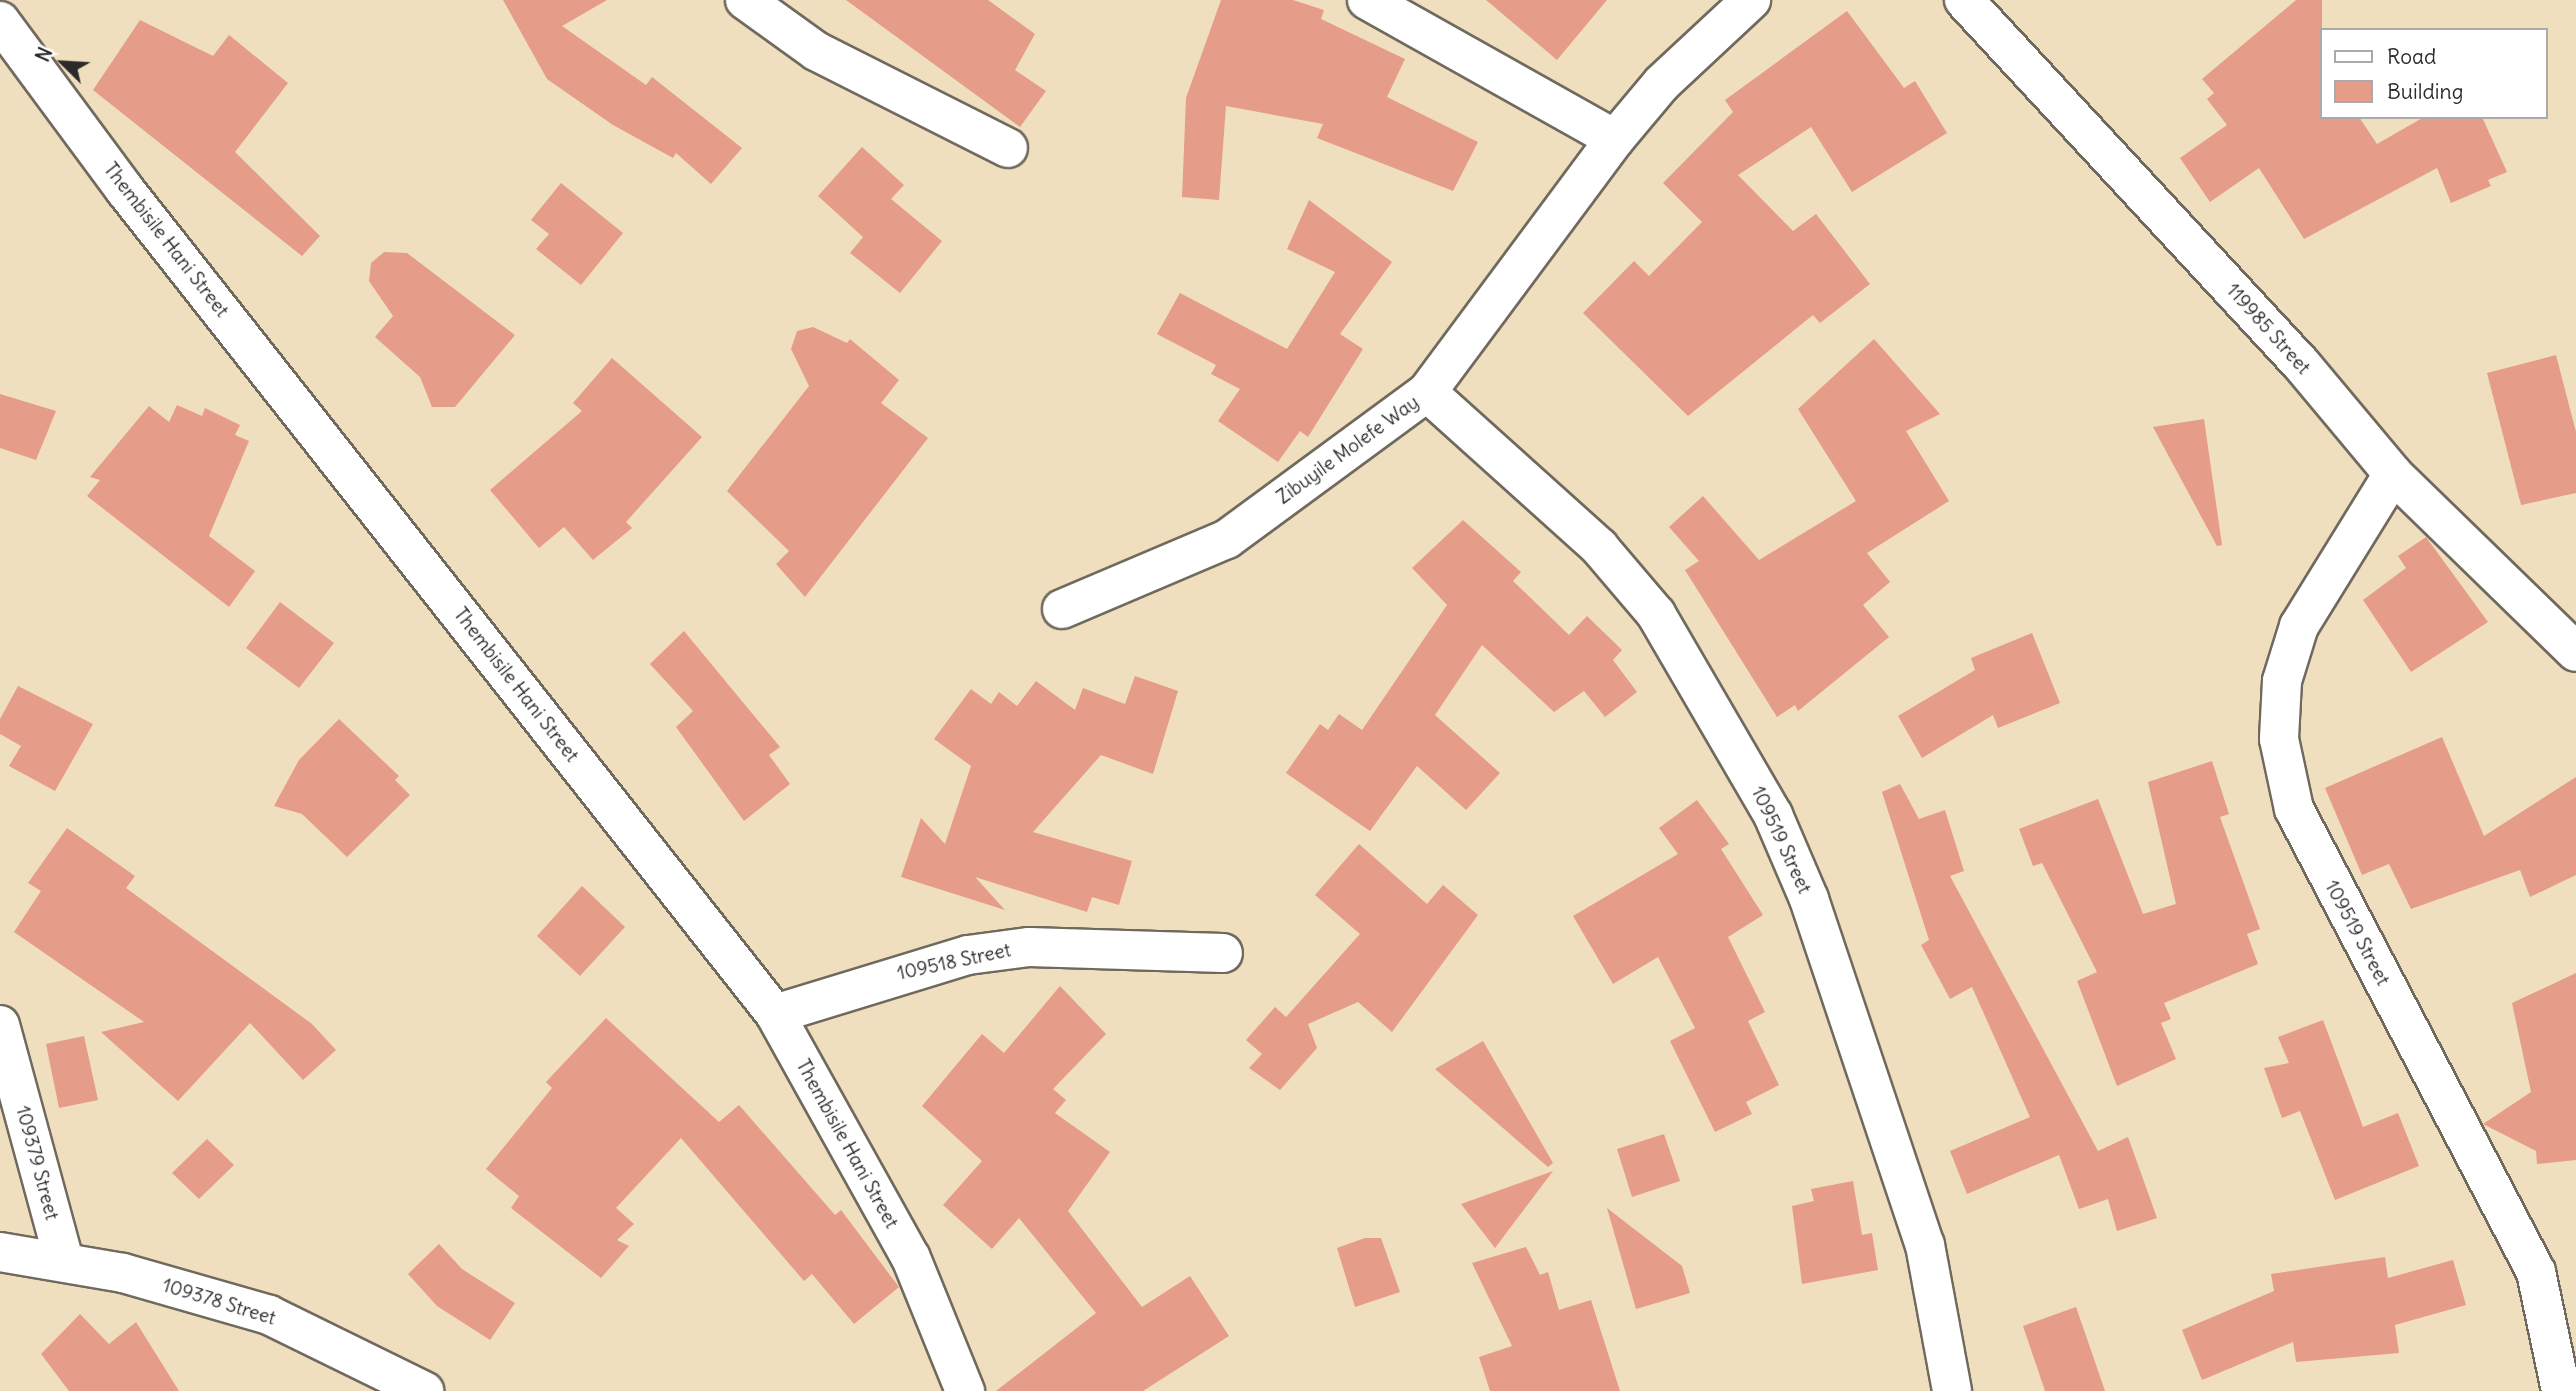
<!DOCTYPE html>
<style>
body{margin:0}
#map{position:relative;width:2576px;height:1391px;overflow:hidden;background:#f0dfbe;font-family:Delius,sans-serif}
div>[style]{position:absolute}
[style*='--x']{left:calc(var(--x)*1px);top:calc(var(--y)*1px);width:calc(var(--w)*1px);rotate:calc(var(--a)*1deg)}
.building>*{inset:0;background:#e59c88}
.roads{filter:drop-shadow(2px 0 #706a5e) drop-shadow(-2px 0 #706a5e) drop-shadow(0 2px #706a5e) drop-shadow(0 -2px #706a5e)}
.minor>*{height:38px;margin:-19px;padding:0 19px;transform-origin:19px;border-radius:19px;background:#fff}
span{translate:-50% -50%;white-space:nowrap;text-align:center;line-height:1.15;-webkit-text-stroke:7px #fff;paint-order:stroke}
.street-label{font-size:19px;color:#2b2b2b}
.legend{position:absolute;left:2320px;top:28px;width:228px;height:91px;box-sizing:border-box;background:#fff;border:2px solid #aaa;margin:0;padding:9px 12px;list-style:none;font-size:21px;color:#2b2b2b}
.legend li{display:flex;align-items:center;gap:14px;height:35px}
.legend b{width:35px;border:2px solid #aaa}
.north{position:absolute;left:28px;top:28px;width:70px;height:70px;-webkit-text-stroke:5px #fff;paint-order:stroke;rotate:294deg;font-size:19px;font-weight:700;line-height:28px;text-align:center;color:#2b2b2b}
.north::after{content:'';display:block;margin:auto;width:24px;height:32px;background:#2b2b2b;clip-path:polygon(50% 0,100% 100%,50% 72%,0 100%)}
</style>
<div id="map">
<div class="building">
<i style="clip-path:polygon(503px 0,607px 0,562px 26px,646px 85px,652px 77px,742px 148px,711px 184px,676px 153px,673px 158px,613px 125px,547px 79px)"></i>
<i style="clip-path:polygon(846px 0,988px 0,1035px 34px,1015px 70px,1046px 91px,1020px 127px)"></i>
<i style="clip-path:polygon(1221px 0,1293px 0,1324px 10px,1321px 19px,1405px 59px,1387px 97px,1478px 142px,1453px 191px,1317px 138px,1323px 124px,1226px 106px,1219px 200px,1182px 197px,1186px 98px)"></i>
<i style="clip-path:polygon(1486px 0,1607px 0,1557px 60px)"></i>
<i style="clip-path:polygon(2296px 0,2322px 0,2322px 117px,2359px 117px,2377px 144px,2424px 117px,2482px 117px,2507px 172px,2488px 180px,2491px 186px,2451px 203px,2437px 168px,2304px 239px,2259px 168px,2210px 202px,2180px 158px,2227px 125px,2207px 99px,2214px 93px,2202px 79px)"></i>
<i style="clip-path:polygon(1847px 11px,1904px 88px,1915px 81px,1947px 133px,1852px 192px,1811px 127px,1738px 175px,1793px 231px,1816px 214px,1870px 284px,1820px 323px,1813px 315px,1688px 416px,1583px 313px,1634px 261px,1649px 276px,1702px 222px,1663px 183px,1733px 112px,1725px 100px)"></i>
<i style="clip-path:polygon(140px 20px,213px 56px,229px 35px,288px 83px,235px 152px,320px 236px,302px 256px,93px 90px)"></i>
<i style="clip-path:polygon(862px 147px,904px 185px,891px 199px,942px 241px,900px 293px,850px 253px,863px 237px,818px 196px)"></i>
<i style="clip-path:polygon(561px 183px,623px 233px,581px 285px,536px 249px,549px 234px,531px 220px)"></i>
<i style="clip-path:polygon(1309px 200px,1392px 262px,1340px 334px,1363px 349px,1308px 437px,1300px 431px,1278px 462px,1218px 421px,1240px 389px,1211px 374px,1216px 365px,1157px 334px,1180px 293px,1287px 349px,1335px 272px,1287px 249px)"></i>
<i style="clip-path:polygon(384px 252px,407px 253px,515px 335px,455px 407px,432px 407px,420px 377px,375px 337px,393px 316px,369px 281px,371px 263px)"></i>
<i style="clip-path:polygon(813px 327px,847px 343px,850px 339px,899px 380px,881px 403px,928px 438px,805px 597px,776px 564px,789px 551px,727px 491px,809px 386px,791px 349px,797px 331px)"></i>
<i style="clip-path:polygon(1874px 339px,1940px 414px,1906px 431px,1949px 501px,1867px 553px,1890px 582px,1863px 605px,1889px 637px,1798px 711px,1795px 705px,1777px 717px,1685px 570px,1699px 561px,1669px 527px,1703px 496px,1759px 560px,1856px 501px,1798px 409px)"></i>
<i style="clip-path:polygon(2556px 355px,2576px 432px,2576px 493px,2521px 505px,2487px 373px)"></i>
<i style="clip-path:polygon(612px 358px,702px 437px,626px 522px,632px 528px,593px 560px,564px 527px,539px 548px,490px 490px,582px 411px,573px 403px)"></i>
<i style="clip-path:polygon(0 394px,56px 411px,36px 460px,0 448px)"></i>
<i style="clip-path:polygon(177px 405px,202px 416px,205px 408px,240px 425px,235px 435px,249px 441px,209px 536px,255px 571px,229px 607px,87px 496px,100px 480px,90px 477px,149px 406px,169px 422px)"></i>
<i style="clip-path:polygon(2204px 419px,2222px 545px,2217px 546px,2153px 427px)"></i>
<i style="clip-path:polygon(1463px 520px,1521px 572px,1513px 581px,1569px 635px,1587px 616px,1622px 650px,1613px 660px,1637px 692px,1605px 717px,1584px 691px,1554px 712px,1482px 645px,1435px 715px,1500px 773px,1466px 810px,1417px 766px,1370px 831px,1286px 773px,1320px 724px,1328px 730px,1339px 714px,1362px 730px,1447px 605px,1412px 568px)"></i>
<i style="clip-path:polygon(2426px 537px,2488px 622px,2411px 672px,2363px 600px,2406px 568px,2398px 556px)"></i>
<i style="clip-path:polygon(280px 602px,334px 643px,299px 688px,246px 648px)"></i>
<i style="clip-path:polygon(684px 631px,780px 747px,769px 755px,790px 784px,744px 821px,676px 727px,693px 711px,650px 664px)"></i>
<i style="clip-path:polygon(2032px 633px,2060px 703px,1998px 728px,1993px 715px,1922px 758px,1898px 716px,1975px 670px,1971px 658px)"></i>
<i style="clip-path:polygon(1135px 676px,1178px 691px,1153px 774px,1101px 755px,1033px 832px,1132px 861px,1119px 905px,1092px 897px,1087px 912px,975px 877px,1005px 910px,901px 877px,921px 818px,945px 844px,971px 766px,934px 739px,971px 689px,991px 704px,999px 692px,1017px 706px,1036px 681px,1075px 710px,1083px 688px,1125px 704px)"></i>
<i style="clip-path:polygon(18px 686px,93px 724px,55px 791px,9px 766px,21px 746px,0 734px,0 719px)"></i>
<i style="clip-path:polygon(339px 719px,399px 776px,395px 780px,410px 795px,347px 857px,302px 814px,274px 806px,299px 760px)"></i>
<i style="clip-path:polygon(2442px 737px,2484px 836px,2576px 777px,2576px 875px,2530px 897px,2520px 870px,2411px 909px,2389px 864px,2362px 875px,2325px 788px)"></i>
<i style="clip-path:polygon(2212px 761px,2229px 814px,2220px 817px,2260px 929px,2247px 934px,2258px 964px,2164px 1003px,2171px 1019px,2161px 1023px,2176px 1059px,2117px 1086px,2077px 981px,2097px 972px,2042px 863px,2033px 866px,2019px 829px,2098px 799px,2143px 914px,2176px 904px,2148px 782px)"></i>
<i style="clip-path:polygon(1900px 784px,1919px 819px,1945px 810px,1964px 871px,1950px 876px,2098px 1151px,2128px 1137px,2157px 1218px,2117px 1231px,2108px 1199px,2079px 1209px,2059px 1155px,1967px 1194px,1950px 1151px,2030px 1117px,1972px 987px,1950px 999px,1921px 945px,1929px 940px,1882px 792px)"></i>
<i style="clip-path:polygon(1697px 800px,1729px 844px,1721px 849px,1763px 915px,1728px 937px,1765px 1012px,1748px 1021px,1779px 1085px,1746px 1102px,1752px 1114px,1715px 1132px,1670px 1041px,1695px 1028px,1658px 957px,1613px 984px,1573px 916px,1678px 854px,1659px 828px)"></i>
<i style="clip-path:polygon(67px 828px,135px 876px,126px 888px,312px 1024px,336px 1050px,303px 1080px,250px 1023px,178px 1101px,101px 1032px,144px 1022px,14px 932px,41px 891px,28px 883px)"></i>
<i style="clip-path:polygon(1359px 844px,1427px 904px,1443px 885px,1478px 915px,1392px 1032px,1358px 1002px,1308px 1024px,1317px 1048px,1280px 1090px,1249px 1068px,1262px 1054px,1246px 1040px,1275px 1007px,1286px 1017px,1360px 934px,1315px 895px)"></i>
<i style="clip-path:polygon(582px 886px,625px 927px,580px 976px,537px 936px)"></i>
<i style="clip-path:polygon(2576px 973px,2576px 1160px,2537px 1164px,2536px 1151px,2483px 1124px,2531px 1092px,2512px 1003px)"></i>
<i style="clip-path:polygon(1060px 986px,1106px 1034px,1053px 1089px,1066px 1100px,1055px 1113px,1110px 1152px,1068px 1211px,1142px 1307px,1190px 1276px,1229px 1336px,1143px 1391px,996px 1391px,1096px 1313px,1019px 1218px,992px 1249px,943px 1205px,982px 1161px,922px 1106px,982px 1034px,1004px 1053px)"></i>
<i style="clip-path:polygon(606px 1018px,719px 1122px,739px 1105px,835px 1215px,841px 1210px,899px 1287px,854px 1324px,812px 1274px,804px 1281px,681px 1138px,616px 1208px,634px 1224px,617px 1240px,629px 1246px,601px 1278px,511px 1208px,519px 1196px,486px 1169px,552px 1088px,546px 1082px)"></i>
<i style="clip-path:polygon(2323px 1020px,2363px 1127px,2398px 1113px,2419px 1166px,2335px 1200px,2300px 1111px,2282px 1118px,2264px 1068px,2289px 1063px,2278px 1037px)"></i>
<i style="clip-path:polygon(84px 1036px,98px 1100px,59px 1108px,46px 1044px)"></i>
<i style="clip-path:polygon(1483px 1041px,1553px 1163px,1548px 1167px,1435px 1069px)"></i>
<i style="clip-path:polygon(1664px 1134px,1680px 1181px,1632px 1197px,1617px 1149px)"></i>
<i style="clip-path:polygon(207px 1139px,234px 1165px,199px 1199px,172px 1173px)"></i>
<i style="clip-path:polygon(1553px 1171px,1495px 1248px,1461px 1204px)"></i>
<i style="clip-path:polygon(1853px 1181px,1862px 1235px,1872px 1233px,1878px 1270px,1802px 1284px,1792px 1206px,1814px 1201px,1811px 1189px)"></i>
<i style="clip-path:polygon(1607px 1208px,1682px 1266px,1690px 1293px,1636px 1309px)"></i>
<i style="clip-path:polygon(1365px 1238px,1381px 1238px,1400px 1292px,1355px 1307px,1337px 1248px)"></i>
<i style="clip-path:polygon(439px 1244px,462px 1269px,515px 1303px,490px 1340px,437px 1306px,408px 1274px)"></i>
<i style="clip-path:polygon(1526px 1247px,1540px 1275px,1548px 1272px,1559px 1310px,1591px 1300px,1620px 1391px,1490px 1391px,1479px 1357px,1512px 1346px,1472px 1263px)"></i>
<i style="clip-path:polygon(2385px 1257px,2388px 1278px,2453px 1260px,2466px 1305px,2395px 1325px,2399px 1353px,2296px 1362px,2293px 1342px,2202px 1380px,2182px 1330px,2274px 1291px,2271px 1274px)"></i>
<i style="clip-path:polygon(2076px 1307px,2105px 1391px,2045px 1391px,2023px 1326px)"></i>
<i style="clip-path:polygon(80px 1314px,109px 1344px,136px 1322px,179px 1391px,69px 1391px,41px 1354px)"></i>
</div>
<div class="roads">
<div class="minor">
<i style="--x:745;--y:0;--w:87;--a:35.7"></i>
<i style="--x:816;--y:51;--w:215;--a:26.8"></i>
<i style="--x:1367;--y:0;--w:284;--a:29.3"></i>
<i style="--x:1964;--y:0;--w:497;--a:47.2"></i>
<i style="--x:2302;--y:365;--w:142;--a:50.1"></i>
<i style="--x:2393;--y:474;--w:255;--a:44.2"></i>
<i style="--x:0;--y:21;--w:210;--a:53.5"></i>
<i style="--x:125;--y:190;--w:1050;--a:51.73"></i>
<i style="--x:775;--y:1014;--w:279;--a:60.9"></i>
<i style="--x:911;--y:1258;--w:144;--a:67.9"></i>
<i style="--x:1427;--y:392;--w:232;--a:42"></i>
<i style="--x:1599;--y:547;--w:88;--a:49.6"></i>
<i style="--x:1656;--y:614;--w:233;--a:59.8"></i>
<i style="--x:1773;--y:815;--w:91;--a:66.8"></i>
<i style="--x:1809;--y:899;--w:365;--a:71.5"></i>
<i style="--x:1925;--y:1245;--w:148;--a:79.5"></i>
<i style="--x:2393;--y:474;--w:179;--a:121.7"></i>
<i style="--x:2299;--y:626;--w:58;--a:107.2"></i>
<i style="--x:2282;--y:681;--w:58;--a:93"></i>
<i style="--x:2279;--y:739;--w:72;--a:77.9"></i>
<i style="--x:2294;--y:809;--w:522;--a:62.4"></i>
<i style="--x:2536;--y:1272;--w:122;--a:78.1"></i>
<i style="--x:1062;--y:609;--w:179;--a:-23"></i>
<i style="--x:1227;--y:539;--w:248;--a:-36.3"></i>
<i style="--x:1427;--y:392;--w:315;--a:-53.4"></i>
<i style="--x:1615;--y:139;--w:73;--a:-50"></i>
<i style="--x:1662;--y:83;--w:122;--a:-43"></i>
<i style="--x:775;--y:1014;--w:202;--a:-17"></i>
<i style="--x:968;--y:955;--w:62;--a:-7.5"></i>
<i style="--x:1029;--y:947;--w:194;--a:1.8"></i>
<i style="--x:0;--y:1025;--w:245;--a:74.8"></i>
<i style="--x:0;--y:1252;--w:125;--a:9.7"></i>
<i style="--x:123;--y:1273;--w:152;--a:16"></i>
<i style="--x:269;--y:1315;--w:173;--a:26.1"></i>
</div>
</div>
<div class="street-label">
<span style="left:166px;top:240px;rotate:52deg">Thembisile Hani Street</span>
<span style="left:2268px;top:329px;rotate:48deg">119985 Street</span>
<span style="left:1348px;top:450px;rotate:-36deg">Zibuyile Molefe Way</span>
<span style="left:516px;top:685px;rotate:52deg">Thembisile Hani Street</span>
<span style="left:1781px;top:840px;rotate:65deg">109519 Street</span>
<span style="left:2357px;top:933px;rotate:62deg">109519 Street</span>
<span style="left:954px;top:962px;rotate:-12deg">109518 Street</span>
<span style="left:847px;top:1144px;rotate:61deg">Thembisile Hani Street</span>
<span style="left:37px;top:1163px;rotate:75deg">109379 Street</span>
<span style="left:219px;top:1302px;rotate:17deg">109378 Street</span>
</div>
<ul class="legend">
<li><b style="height:9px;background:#fff"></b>Road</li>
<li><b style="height:19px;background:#e59c88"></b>Building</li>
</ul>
<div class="north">N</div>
</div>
